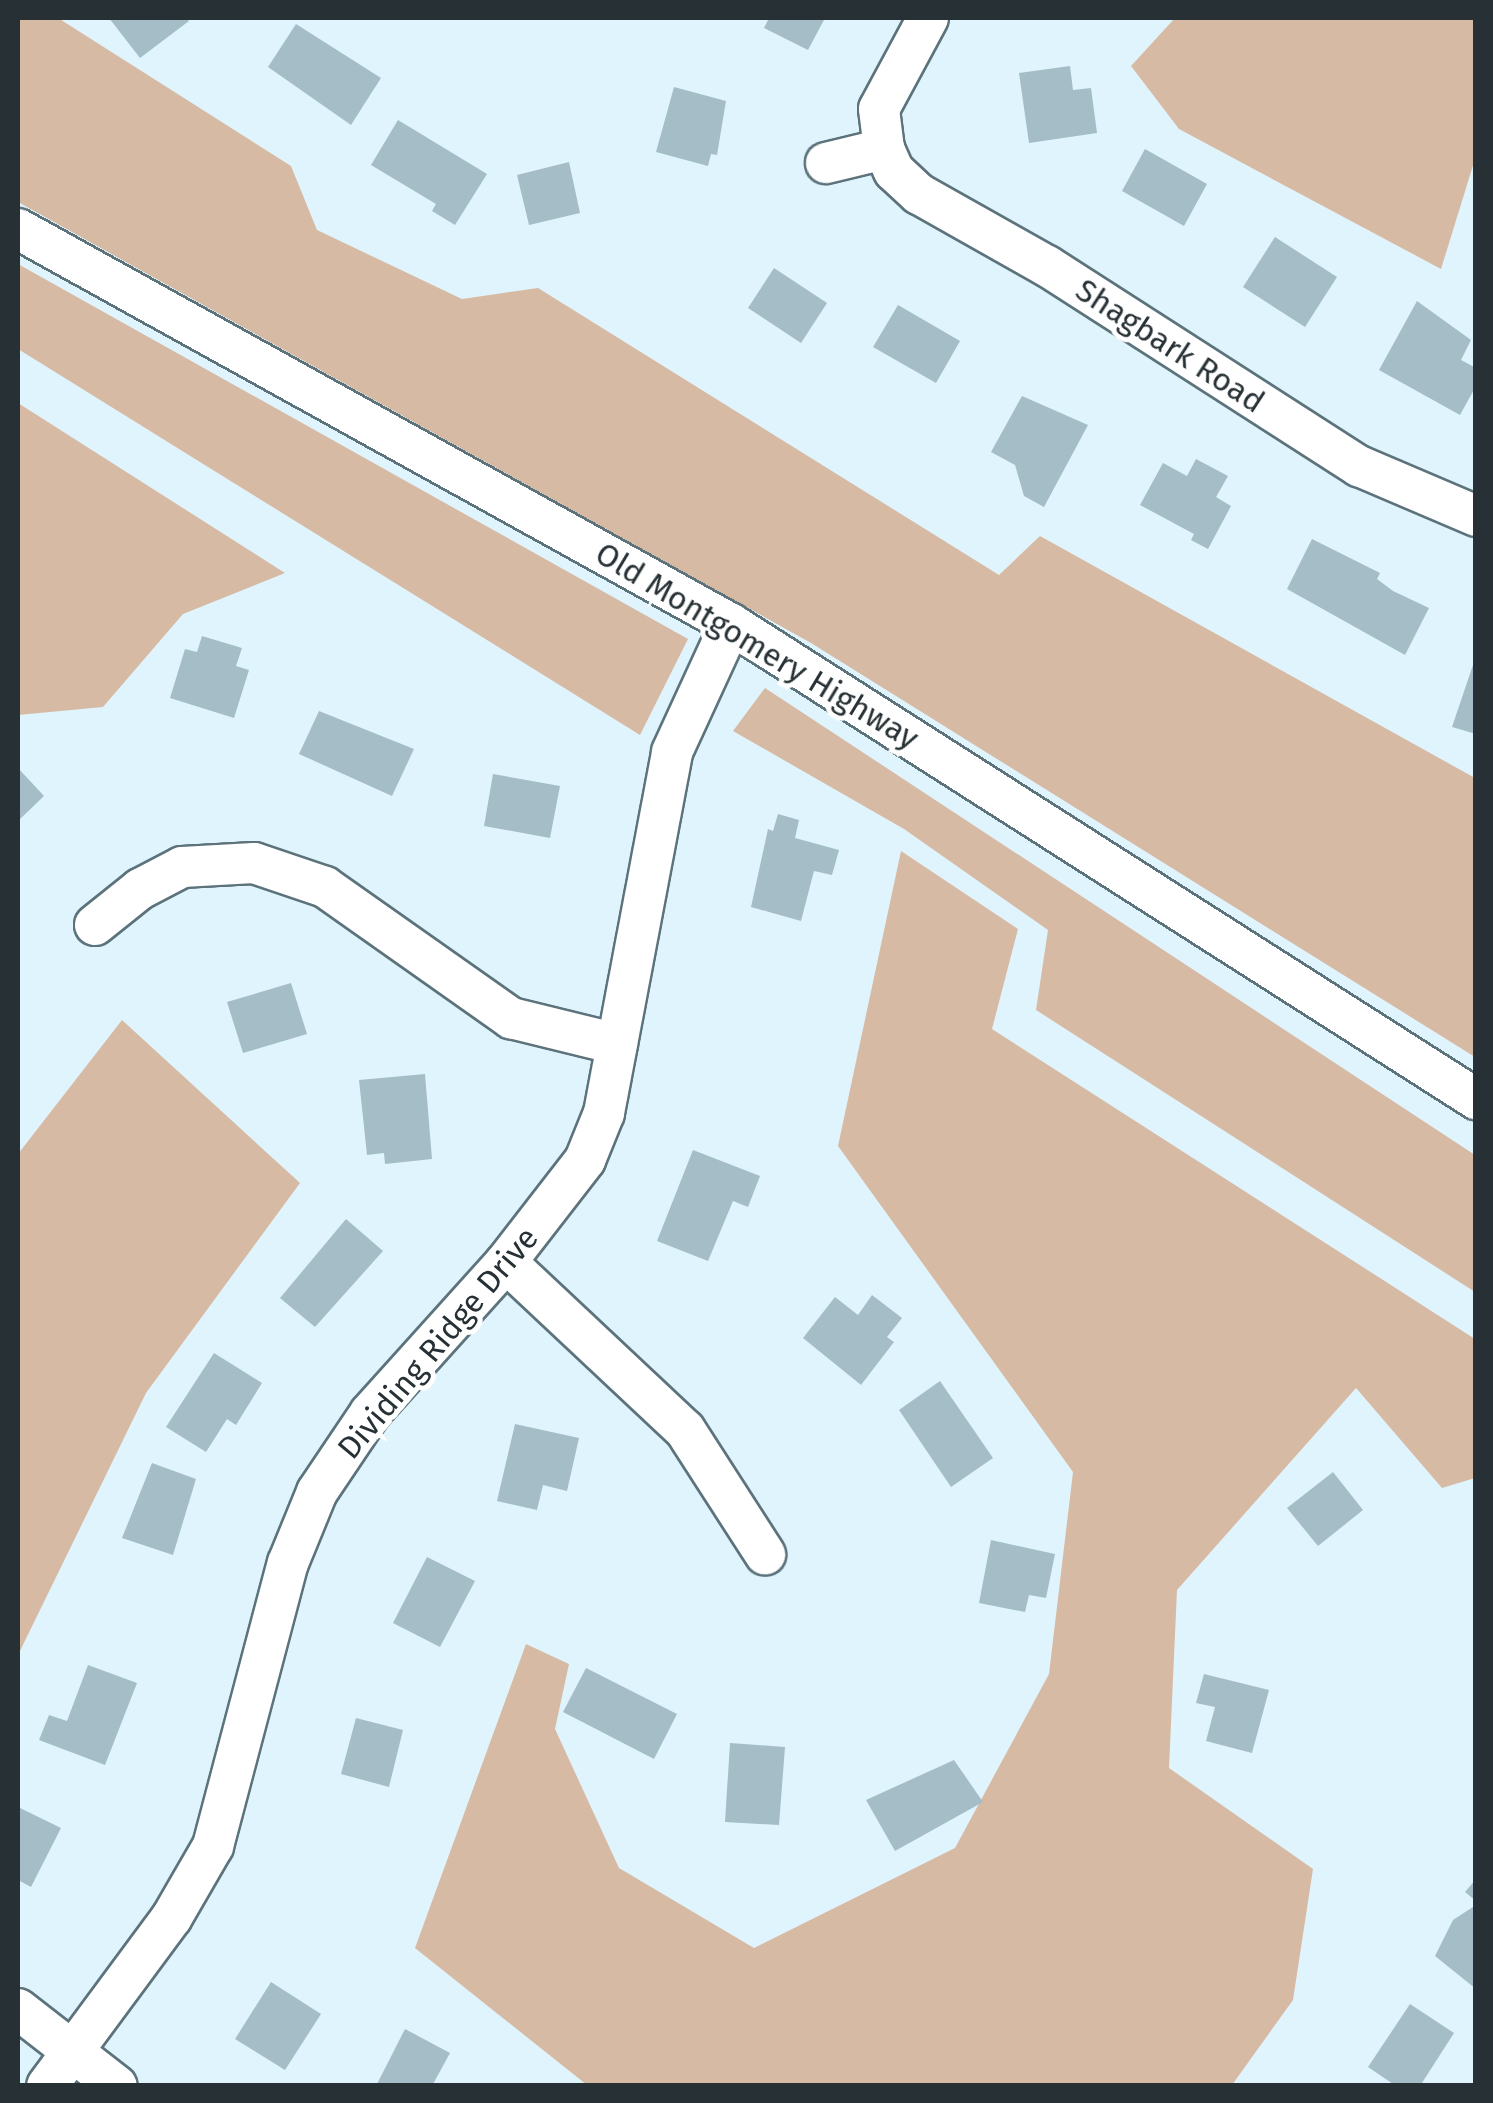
<!DOCTYPE html>
<style>
body{margin:0}
#map{position:relative;width:1493px;height:2103px;overflow:hidden;background:#e0f4fd;font-family:"Fira Sans",sans-serif}
div>[style]{position:absolute}
[style*='--x']{left:calc(var(--x)*1px);top:calc(var(--y)*1px);width:calc(var(--w)*1px);rotate:calc(var(--a)*1deg)}
.green>*{inset:0;background:#d7baa4}
.building>*{inset:0;background:#a4bdc7}
.roads{filter:drop-shadow(2px 0 #5c737c) drop-shadow(-2px 0 #5c737c) drop-shadow(0 2px #5c737c) drop-shadow(0 -2px #5c737c)}
.minor>*{height:40px;margin:-20px;padding:0 20px;transform-origin:20px;border-radius:20px;background:#fff}
span{translate:-50% -50%;white-space:nowrap;text-align:center;line-height:1.15;-webkit-text-stroke:10px #fff;paint-order:stroke}
.street-label{font-size:32px;color:#273135}
.frame{position:absolute;inset:0;border:20px solid #273135;pointer-events:none}
</style>
<div id="map">
<div class="green">
<i style="clip-path:polygon(18px 18px,58px 18px,291px 166px,317px 230px,462px 299px,538px 288px,999px 575px,1040px 536px,1475px 778px,1475px 1057px,811px 643px,18px 202px)"></i>
<i style="clip-path:polygon(1175px 18px,1475px 18px,1475px 159px,1441px 269px,1179px 129px,1131px 66px)"></i>
<i style="clip-path:polygon(18px 264px,688px 639px,640px 735px,18px 349px)"></i>
<i style="clip-path:polygon(18px 403px,285px 573px,183px 614px,103px 707px,18px 715px)"></i>
<i style="clip-path:polygon(765px 688px,1475px 1155px,1475px 1292px,1036px 1010px,1048px 930px,904px 829px,733px 731px)"></i>
<i style="clip-path:polygon(901px 851px,1018px 929px,992px 1029px,1475px 1339px,1475px 1478px,1442px 1488px,1356px 1388px,1177px 1590px,1169px 1768px,1313px 1869px,1293px 2000px,1232px 2085px,587px 2085px,415px 1948px,526px 1644px,569px 1664px,555px 1729px,619px 1868px,754px 1948px,955px 1848px,1049px 1674px,1073px 1472px,838px 1146px)"></i>
<i style="clip-path:polygon(122px 1020px,300px 1183px,146px 1393px,18px 1655px,18px 1154px)"></i>
</div>
<div class="building">
<i style="clip-path:polygon(109px 18px,186px 18px,189px 21px,140px 58px)"></i>
<i style="clip-path:polygon(769px 18px,825px 18px,808px 50px,764px 28px)"></i>
<i style="clip-path:polygon(296px 24px,381px 78px,351px 125px,268px 67px)"></i>
<i style="clip-path:polygon(1070px 66px,1073px 90px,1091px 88px,1097px 133px,1029px 143px,1019px 73px)"></i>
<i style="clip-path:polygon(674px 87px,726px 101px,717px 155px,711px 154px,708px 166px,656px 152px)"></i>
<i style="clip-path:polygon(398px 120px,487px 174px,455px 225px,432px 211px,436px 204px,371px 165px)"></i>
<i style="clip-path:polygon(1145px 149px,1207px 184px,1184px 226px,1122px 191px)"></i>
<i style="clip-path:polygon(569px 162px,580px 213px,529px 225px,517px 175px)"></i>
<i style="clip-path:polygon(1275px 237px,1337px 277px,1305px 327px,1243px 287px)"></i>
<i style="clip-path:polygon(774px 268px,827px 303px,801px 343px,748px 308px)"></i>
<i style="clip-path:polygon(1417px 301px,1471px 340px,1461px 360px,1476px 368px,1476px 386px,1460px 415px,1379px 370px)"></i>
<i style="clip-path:polygon(898px 305px,960px 341px,936px 383px,873px 347px)"></i>
<i style="clip-path:polygon(1022px 396px,1088px 425px,1044px 507px,1024px 496px,1015px 465px,991px 452px)"></i>
<i style="clip-path:polygon(1196px 459px,1228px 476px,1216px 497px,1231px 506px,1208px 549px,1191px 540px,1194px 534px,1140px 505px,1163px 463px,1187px 476px)"></i>
<i style="clip-path:polygon(1312px 539px,1380px 573px,1377px 579px,1393px 591px,1429px 608px,1405px 655px,1287px 589px)"></i>
<i style="clip-path:polygon(202px 636px,242px 648px,236px 666px,249px 670px,234px 718px,170px 698px,185px 649px,197px 652px)"></i>
<i style="clip-path:polygon(1475px 659px,1476px 659px,1476px 734px,1452px 727px)"></i>
<i style="clip-path:polygon(319px 711px,414px 749px,392px 796px,299px 754px)"></i>
<i style="clip-path:polygon(18px 768px,44px 796px,18px 821px)"></i>
<i style="clip-path:polygon(493px 774px,560px 786px,550px 838px,484px 826px)"></i>
<i style="clip-path:polygon(778px 814px,799px 820px,795px 838px,839px 850px,832px 875px,814px 871px,801px 921px,751px 907px,768px 829px,773px 831px)"></i>
<i style="clip-path:polygon(291px 983px,307px 1034px,243px 1053px,227px 1002px)"></i>
<i style="clip-path:polygon(425px 1074px,432px 1159px,385px 1164px,384px 1153px,367px 1155px,359px 1080px)"></i>
<i style="clip-path:polygon(693px 1150px,760px 1176px,748px 1207px,733px 1201px,708px 1261px,657px 1241px)"></i>
<i style="clip-path:polygon(346px 1219px,383px 1251px,315px 1327px,280px 1298px)"></i>
<i style="clip-path:polygon(872px 1295px,902px 1318px,887px 1337px,894px 1342px,861px 1385px,803px 1338px,835px 1297px,858px 1315px)"></i>
<i style="clip-path:polygon(214px 1353px,262px 1383px,236px 1425px,227px 1419px,206px 1452px,166px 1427px)"></i>
<i style="clip-path:polygon(940px 1381px,993px 1458px,951px 1487px,899px 1410px)"></i>
<i style="clip-path:polygon(515px 1424px,579px 1438px,567px 1491px,543px 1485px,537px 1510px,497px 1501px)"></i>
<i style="clip-path:polygon(152px 1463px,196px 1479px,173px 1555px,122px 1538px)"></i>
<i style="clip-path:polygon(1333px 1472px,1363px 1510px,1318px 1546px,1287px 1508px)"></i>
<i style="clip-path:polygon(991px 1540px,1055px 1554px,1046px 1598px,1029px 1595px,1025px 1612px,979px 1603px)"></i>
<i style="clip-path:polygon(427px 1557px,475px 1581px,440px 1647px,393px 1623px)"></i>
<i style="clip-path:polygon(88px 1665px,137px 1683px,105px 1765px,39px 1740px,49px 1715px,67px 1721px)"></i>
<i style="clip-path:polygon(586px 1668px,677px 1714px,654px 1759px,563px 1712px)"></i>
<i style="clip-path:polygon(1204px 1674px,1269px 1690px,1252px 1753px,1206px 1741px,1215px 1707px,1196px 1703px)"></i>
<i style="clip-path:polygon(356px 1718px,403px 1730px,389px 1787px,341px 1774px)"></i>
<i style="clip-path:polygon(730px 1743px,785px 1747px,779px 1825px,725px 1822px)"></i>
<i style="clip-path:polygon(954px 1760px,983px 1802px,895px 1851px,866px 1800px)"></i>
<i style="clip-path:polygon(18px 1807px,61px 1828px,31px 1887px,18px 1880px)"></i>
<i style="clip-path:polygon(1476px 1879px,1476px 1901px,1465px 1892px)"></i>
<i style="clip-path:polygon(1476px 1905px,1476px 1989px,1435px 1956px,1453px 1920px)"></i>
<i style="clip-path:polygon(271px 1982px,321px 2014px,285px 2070px,235px 2039px)"></i>
<i style="clip-path:polygon(1410px 2004px,1454px 2033px,1420px 2086px,1396px 2086px,1368px 2067px)"></i>
<i style="clip-path:polygon(405px 2029px,450px 2053px,432px 2086px,376px 2086px)"></i>
</div>
<div class="roads">
<div class="minor">
<i style="--x:928;--y:18;--w:103;--a:118.3"></i>
<i style="--x:879;--y:109;--w:40;--a:82.9"></i>
<i style="--x:884;--y:149;--w:24;--a:66"></i>
<i style="--x:894;--y:171;--w:34;--a:43"></i>
<i style="--x:919;--y:194;--w:147;--a:29.4"></i>
<i style="--x:1047;--y:266;--w:371;--a:32.7"></i>
<i style="--x:1359;--y:466;--w:127;--a:23.1"></i>
<i style="--x:826;--y:163;--w:60;--a:-13.6"></i>
<i style="--x:18;--y:229;--w:815;--a:28.99"></i>
<i style="--x:731;--y:624;--w:884;--a:32.52"></i>
<i style="--x:95;--y:925;--w:58;--a:-38.7"></i>
<i style="--x:140;--y:889;--w:47;--a:-27.6"></i>
<i style="--x:182;--y:867;--w:72;--a:-3.2"></i>
<i style="--x:254;--y:863;--w:75;--a:18.7"></i>
<i style="--x:325;--y:887;--w:228;--a:35.2"></i>
<i style="--x:511;--y:1018;--w:109;--a:13.8"></i>
<i style="--x:506;--y:1262;--w:245;--a:43.2"></i>
<i style="--x:685;--y:1430;--w:148;--a:57.2"></i>
<i style="--x:18;--y:2009;--w:125;--a:37.9"></i>
<i style="--x:47;--y:2086;--w:210;--a:-53.5"></i>
<i style="--x:172;--y:1917;--w:82;--a:-60"></i>
<i style="--x:213;--y:1846;--w:293;--a:-75.2"></i>
<i style="--x:288;--y:1563;--w:77;--a:-67.8"></i>
<i style="--x:317;--y:1492;--w:95;--a:-56.1"></i>
<i style="--x:370;--y:1413;--w:203;--a:-48"></i>
<i style="--x:506;--y:1262;--w:129;--a:-52.2"></i>
<i style="--x:585;--y:1160;--w:51;--a:-68"></i>
<i style="--x:604;--y:1113;--w:367;--a:-79.3"></i>
<i style="--x:672;--y:752;--w:141;--a:-65.3"></i>
</div>
</div>
<div class="street-label">
<span style="left:1170px;top:346px;rotate:33deg">Shagbark Road</span>
<span style="left:757px;top:646px;rotate:31deg">Old Montgomery Highway</span>
<span style="left:438px;top:1343px;rotate:-50deg">Dividing Ridge Drive</span>
</div>
<div class="frame"></div>
</div>
